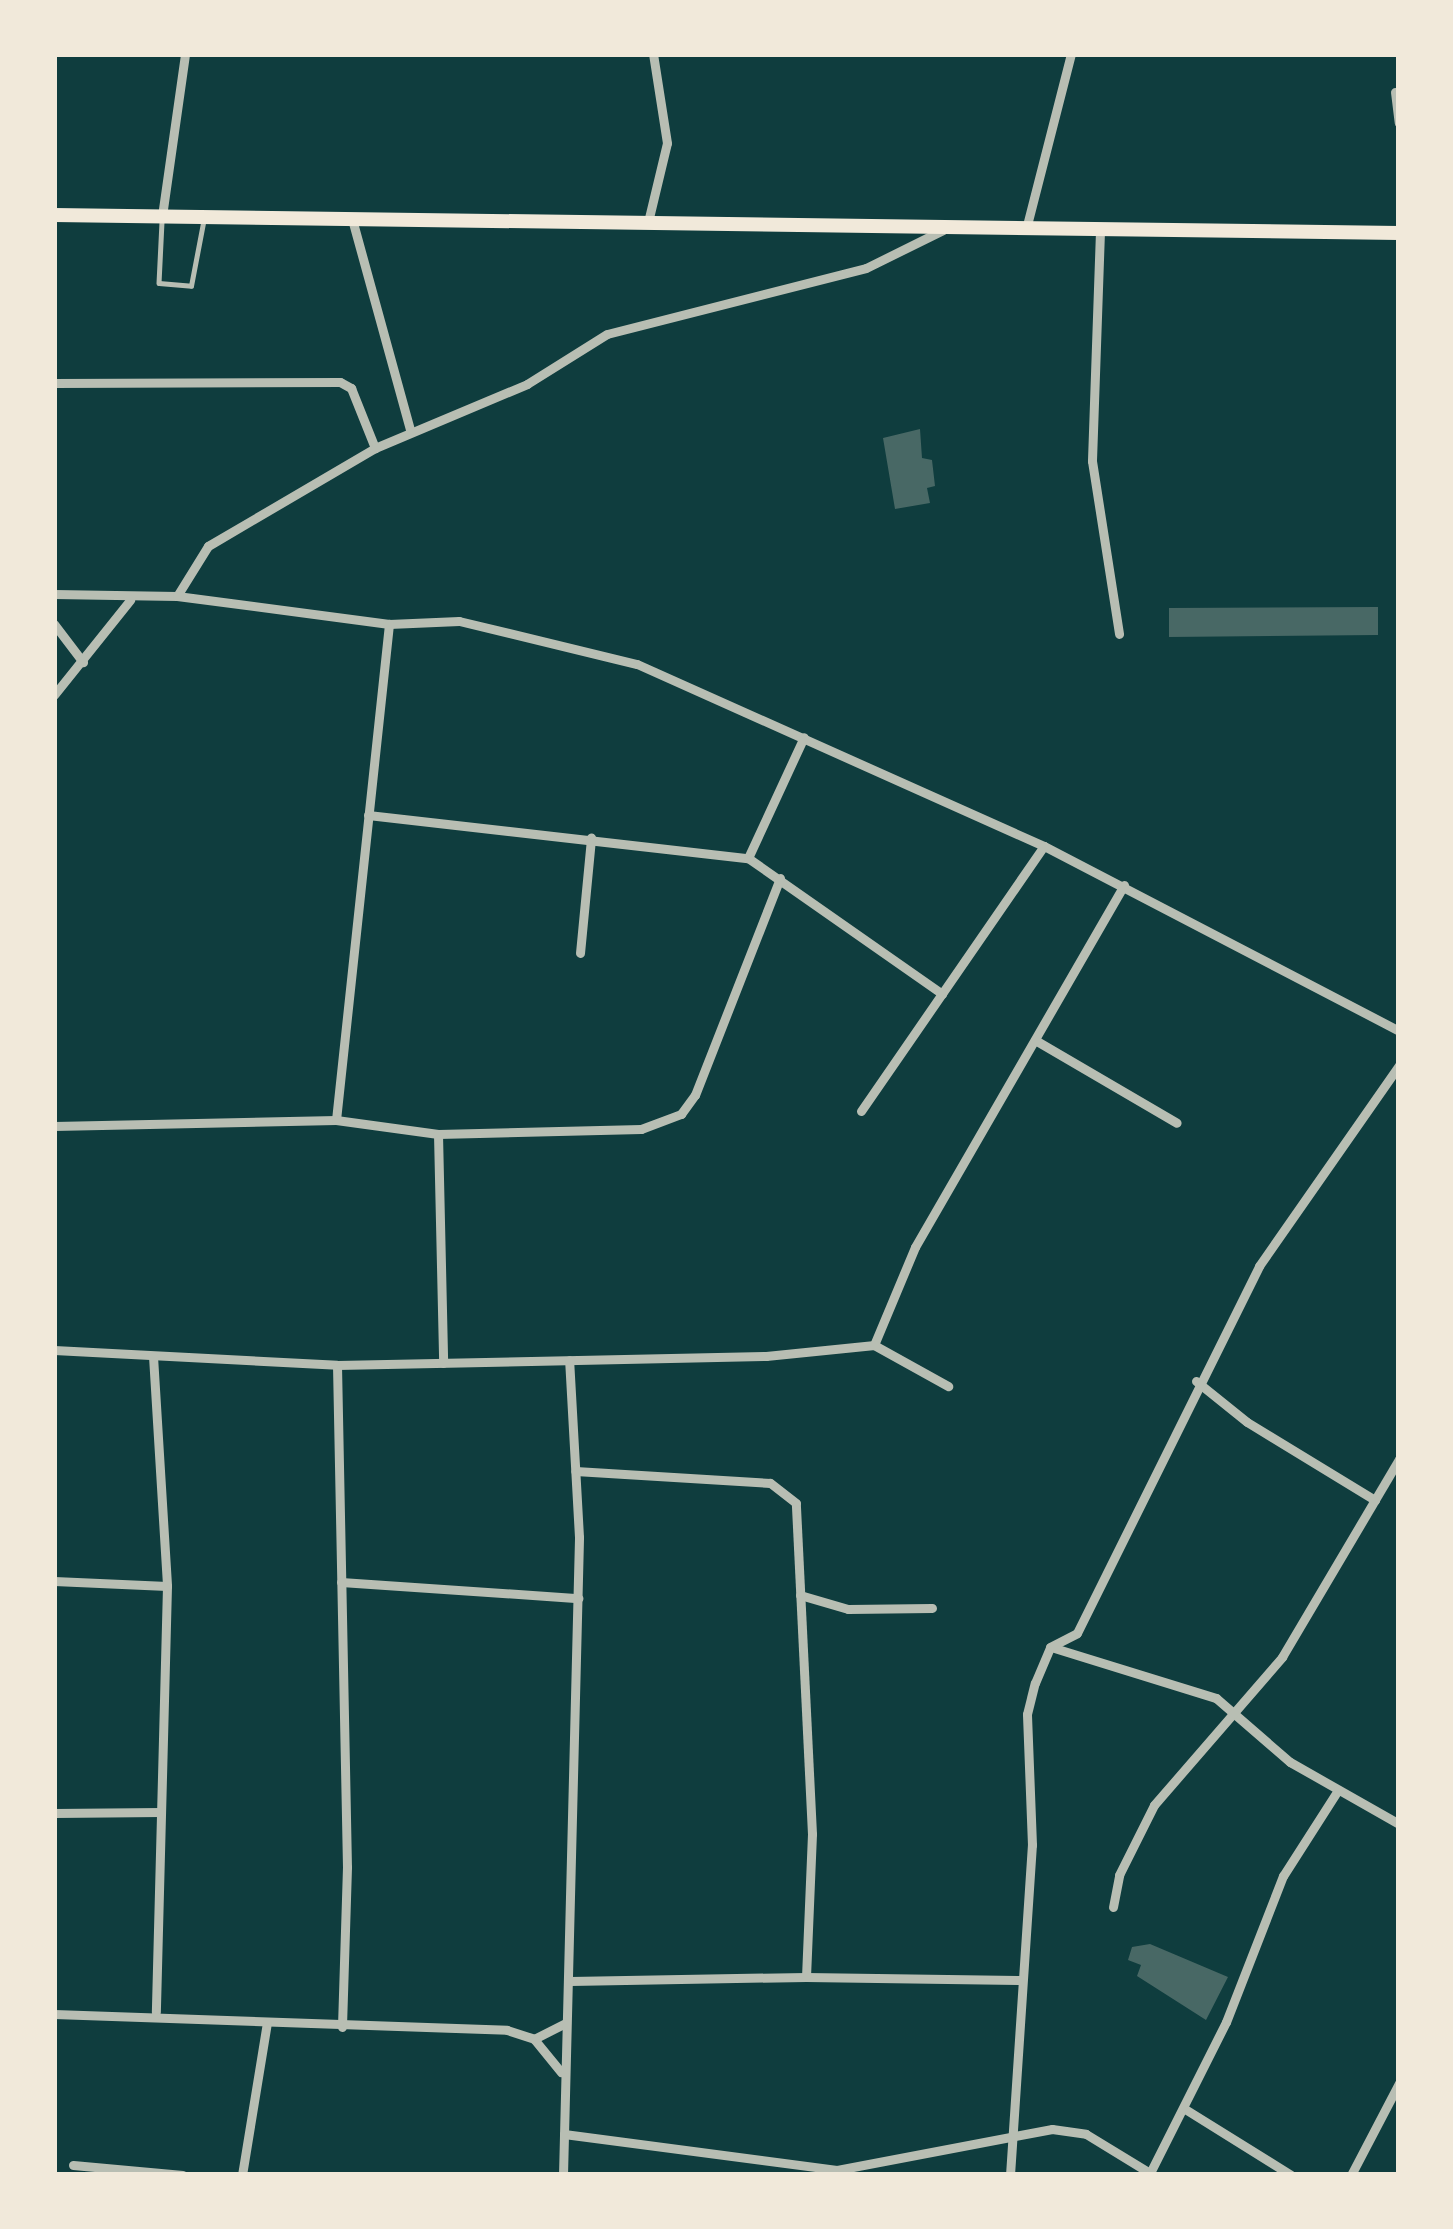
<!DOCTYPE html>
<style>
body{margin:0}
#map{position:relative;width:1453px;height:2229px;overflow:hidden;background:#0f3d3e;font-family:"Varela Round",sans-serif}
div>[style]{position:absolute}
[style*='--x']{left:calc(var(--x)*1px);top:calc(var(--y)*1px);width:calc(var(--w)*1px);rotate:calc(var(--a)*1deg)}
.building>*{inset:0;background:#486865}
.service>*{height:4.5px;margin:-2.25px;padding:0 2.25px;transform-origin:2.25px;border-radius:2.25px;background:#b8beb3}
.minor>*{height:9px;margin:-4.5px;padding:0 4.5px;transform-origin:4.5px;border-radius:4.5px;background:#b8beb3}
.secondary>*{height:14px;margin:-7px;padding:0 7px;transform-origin:7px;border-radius:7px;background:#f1e9da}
span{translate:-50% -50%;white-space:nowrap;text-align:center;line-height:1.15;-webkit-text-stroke:9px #f1e9da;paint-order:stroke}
.frame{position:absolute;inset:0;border:57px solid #f1e9da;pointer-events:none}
</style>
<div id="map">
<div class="building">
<i style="clip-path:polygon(920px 429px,922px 458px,932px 460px,935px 486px,927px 488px,930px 503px,895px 509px,883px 438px)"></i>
<i style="clip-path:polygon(1378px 607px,1378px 635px,1169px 637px,1169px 608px)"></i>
<i style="clip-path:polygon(1150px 1944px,1228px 1977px,1206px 2020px,1137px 1976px,1141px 1965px,1128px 1960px,1132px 1947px)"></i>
</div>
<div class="service">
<i style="--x:162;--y:222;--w:61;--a:92.8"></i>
<i style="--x:159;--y:283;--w:32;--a:5"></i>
<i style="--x:191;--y:286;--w:69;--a:-79.2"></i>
</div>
<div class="minor">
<i style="--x:1395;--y:92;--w:31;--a:83"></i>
<i style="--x:162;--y:216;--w:164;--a:-81.9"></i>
<i style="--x:352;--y:219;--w:219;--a:74.6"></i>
<i style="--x:648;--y:222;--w:81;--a:-76.5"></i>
<i style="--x:667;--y:143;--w:90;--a:-98.9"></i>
<i style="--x:1026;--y:229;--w:181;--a:-75.6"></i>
<i style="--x:1100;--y:231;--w:230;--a:92"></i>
<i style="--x:1092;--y:461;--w:175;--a:81.1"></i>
<i style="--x:54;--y:383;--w:286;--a:-0.2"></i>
<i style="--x:340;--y:382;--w:13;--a:29"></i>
<i style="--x:351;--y:388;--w:65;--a:68.2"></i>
<i style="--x:54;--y:594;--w:123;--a:0.9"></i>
<i style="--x:177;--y:596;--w:214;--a:7.5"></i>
<i style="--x:389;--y:624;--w:70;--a:-2.5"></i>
<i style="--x:459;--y:621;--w:183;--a:13.6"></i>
<i style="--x:637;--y:664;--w:446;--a:24.1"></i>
<i style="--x:1044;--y:846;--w:400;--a:27.5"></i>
<i style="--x:177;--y:596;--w:59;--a:-58.2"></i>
<i style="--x:208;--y:546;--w:194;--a:-30.4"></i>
<i style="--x:375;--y:448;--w:165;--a:-22.8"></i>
<i style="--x:527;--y:384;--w:94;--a:-32"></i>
<i style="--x:607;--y:334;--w:267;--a:-14.3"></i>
<i style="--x:866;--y:268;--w:86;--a:-26.3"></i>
<i style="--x:54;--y:624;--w:48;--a:52.7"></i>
<i style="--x:54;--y:695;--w:122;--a:-51.3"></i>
<i style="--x:368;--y:815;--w:382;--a:6.5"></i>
<i style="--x:748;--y:858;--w:237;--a:35"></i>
<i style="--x:748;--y:858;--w:133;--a:-65.2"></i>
<i style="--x:580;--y:953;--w:116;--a:-84.5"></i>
<i style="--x:1035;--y:1040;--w:164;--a:30.3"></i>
<i style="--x:861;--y:1111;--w:322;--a:-55.4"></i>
<i style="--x:336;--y:1120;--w:499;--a:-83.9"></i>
<i style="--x:54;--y:1126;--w:282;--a:-1.2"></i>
<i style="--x:336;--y:1120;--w:103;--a:7.8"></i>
<i style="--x:438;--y:1134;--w:203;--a:-1.4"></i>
<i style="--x:641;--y:1129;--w:43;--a:-20.6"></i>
<i style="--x:681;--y:1114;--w:24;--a:-54"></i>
<i style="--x:695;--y:1095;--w:233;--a:-68.6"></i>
<i style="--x:438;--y:1134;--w:229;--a:88.7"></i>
<i style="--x:874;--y:1345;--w:106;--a:-67.3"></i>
<i style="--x:915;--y:1247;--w:418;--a:-60"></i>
<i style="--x:54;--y:1350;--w:283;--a:3"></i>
<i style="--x:337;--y:1365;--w:429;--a:-1.2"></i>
<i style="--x:766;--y:1356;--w:109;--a:-5.8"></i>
<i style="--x:874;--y:1345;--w:85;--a:29"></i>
<i style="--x:153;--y:1356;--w:230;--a:86.5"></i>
<i style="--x:167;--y:1586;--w:426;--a:91.5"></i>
<i style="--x:337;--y:1365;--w:502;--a:88.86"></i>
<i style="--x:347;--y:1867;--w:160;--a:91.8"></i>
<i style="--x:1196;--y:1381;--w:65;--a:38.8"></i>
<i style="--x:1247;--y:1422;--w:150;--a:31.4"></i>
<i style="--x:54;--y:1581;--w:113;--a:2.5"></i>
<i style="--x:341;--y:1582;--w:238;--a:3.9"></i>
<i style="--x:800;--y:1595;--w:50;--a:16.3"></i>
<i style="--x:848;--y:1609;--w:84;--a:-0.7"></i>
<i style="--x:1051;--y:1647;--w:173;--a:17.2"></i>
<i style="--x:1216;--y:1698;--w:98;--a:40.9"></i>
<i style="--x:1290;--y:1762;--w:125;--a:29.6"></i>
<i style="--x:54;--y:1813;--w:107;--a:-0.5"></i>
<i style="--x:1113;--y:1907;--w:33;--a:-79"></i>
<i style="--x:1119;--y:1875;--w:78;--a:-63.4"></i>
<i style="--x:1154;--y:1805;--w:196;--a:-49.1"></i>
<i style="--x:1282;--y:1657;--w:230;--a:-59.4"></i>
<i style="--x:806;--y:1977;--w:213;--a:0.8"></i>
<i style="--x:570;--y:1981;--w:236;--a:-1"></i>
<i style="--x:806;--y:1977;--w:143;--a:-87.6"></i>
<i style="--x:812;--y:1834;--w:331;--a:-92.8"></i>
<i style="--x:796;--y:1503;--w:33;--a:-142"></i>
<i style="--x:770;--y:1483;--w:195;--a:-176.5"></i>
<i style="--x:54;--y:2014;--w:453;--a:2"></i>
<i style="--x:507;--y:2030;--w:28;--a:18"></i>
<i style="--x:534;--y:2039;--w:43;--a:50.7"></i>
<i style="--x:534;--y:2039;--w:36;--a:-27"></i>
<i style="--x:1185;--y:2109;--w:125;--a:31.9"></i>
<i style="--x:564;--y:2134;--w:275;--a:7.5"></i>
<i style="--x:837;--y:2170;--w:219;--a:-10.8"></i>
<i style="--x:1052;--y:2129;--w:34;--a:8"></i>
<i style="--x:1086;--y:2134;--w:75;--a:31.4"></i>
<i style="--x:73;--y:2165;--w:110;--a:5.2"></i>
<i style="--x:242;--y:2175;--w:154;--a:-80.7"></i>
<i style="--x:563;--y:2175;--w:638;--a:-88.56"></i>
<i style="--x:579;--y:1537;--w:177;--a:-93.2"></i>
<i style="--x:1010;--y:2175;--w:331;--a:-86.2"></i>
<i style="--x:1032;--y:1845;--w:131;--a:-92.2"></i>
<i style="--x:1027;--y:1714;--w:32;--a:-76"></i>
<i style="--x:1035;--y:1683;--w:39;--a:-67"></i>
<i style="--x:1050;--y:1647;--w:30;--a:-27"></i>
<i style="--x:1077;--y:1633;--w:410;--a:-63.6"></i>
<i style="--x:1259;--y:1266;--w:245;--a:-55.1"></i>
<i style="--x:1149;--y:2175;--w:171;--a:-63.3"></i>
<i style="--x:1226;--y:2022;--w:157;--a:-68.7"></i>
<i style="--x:1283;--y:1876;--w:102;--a:-57.4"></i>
<i style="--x:1351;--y:2175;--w:104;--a:-62.4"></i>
</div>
<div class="secondary">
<i style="--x:54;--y:215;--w:1345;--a:0.77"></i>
</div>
<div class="frame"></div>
</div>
